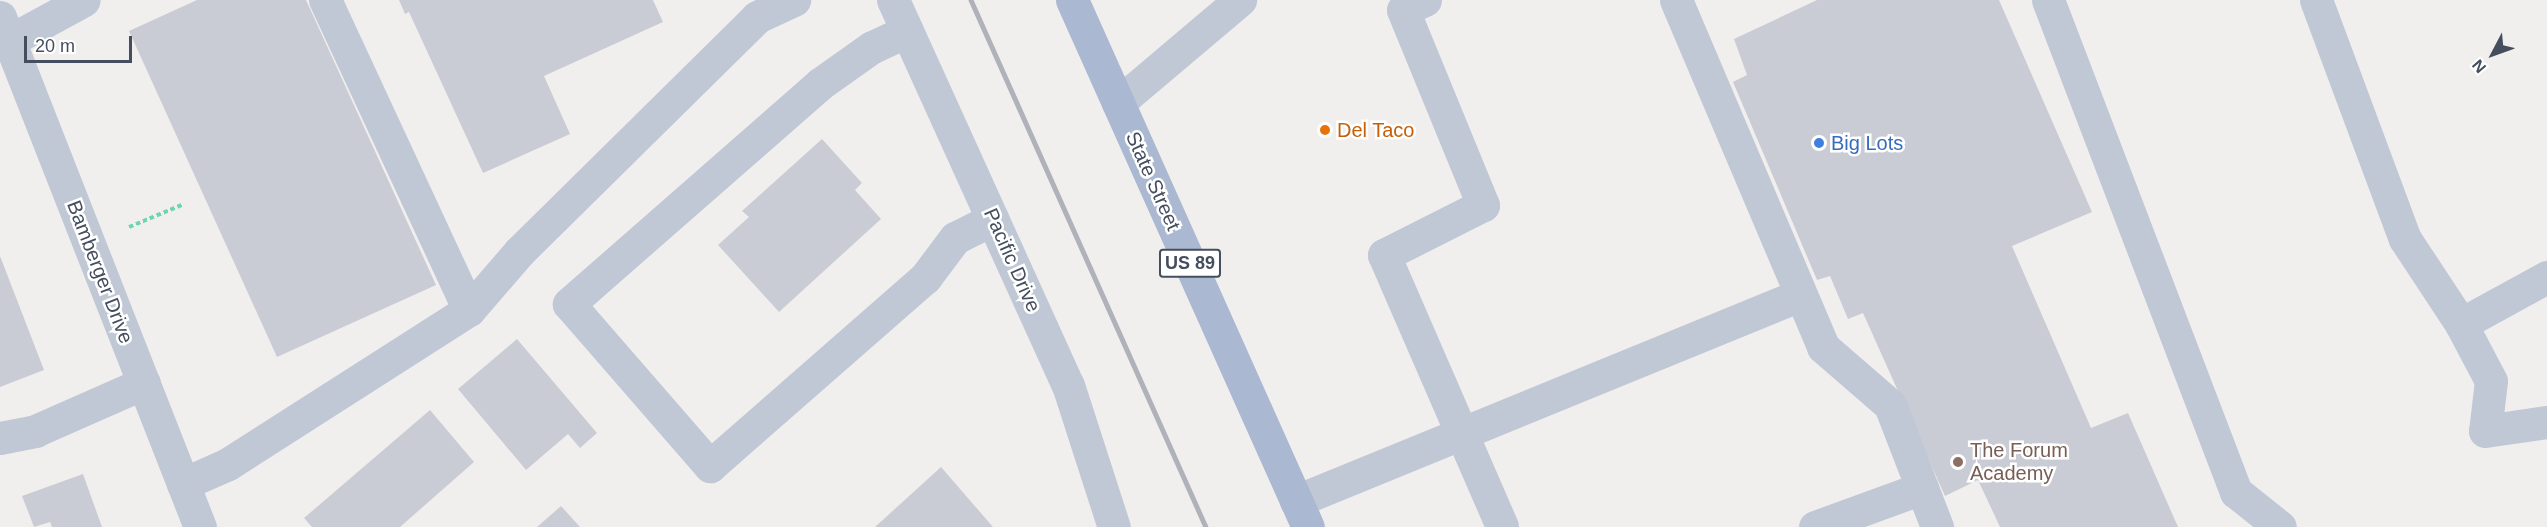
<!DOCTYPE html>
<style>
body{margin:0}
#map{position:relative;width:2547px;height:527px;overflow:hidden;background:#f1eeee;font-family:Helvetica,sans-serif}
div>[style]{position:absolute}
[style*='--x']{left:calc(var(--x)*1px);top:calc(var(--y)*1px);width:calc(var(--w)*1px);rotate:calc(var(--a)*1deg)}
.building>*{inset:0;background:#caccd5}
.path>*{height:4px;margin-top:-2px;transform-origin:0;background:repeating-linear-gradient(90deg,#6bd6b1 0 4.5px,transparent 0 7.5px)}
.minor>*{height:33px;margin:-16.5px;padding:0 16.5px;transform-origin:16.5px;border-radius:16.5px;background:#c0c8d5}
.major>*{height:33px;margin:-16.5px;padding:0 16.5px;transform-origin:16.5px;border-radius:16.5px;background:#abb8d1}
.rail>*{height:4.5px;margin:-2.25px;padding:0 2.25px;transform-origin:2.25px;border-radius:2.25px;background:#b0b2ba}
.dots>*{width:16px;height:16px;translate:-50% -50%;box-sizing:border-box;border:3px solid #fff;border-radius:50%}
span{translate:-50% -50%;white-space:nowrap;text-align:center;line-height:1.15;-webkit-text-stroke:5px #fff;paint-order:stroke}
.shield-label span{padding:2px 4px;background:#fff;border:2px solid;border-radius:4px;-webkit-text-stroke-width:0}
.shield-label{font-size:18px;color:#444e5e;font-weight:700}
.food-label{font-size:20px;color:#c56008}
.left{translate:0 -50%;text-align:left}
.shop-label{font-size:20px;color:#366cbe}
.street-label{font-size:20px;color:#444e5e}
.education-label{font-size:20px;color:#785e54}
.north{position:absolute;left:2463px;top:24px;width:60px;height:60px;-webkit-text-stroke:4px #fff;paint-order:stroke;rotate:229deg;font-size:16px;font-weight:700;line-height:24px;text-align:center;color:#444e5e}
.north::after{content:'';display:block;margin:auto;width:21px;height:27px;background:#444e5e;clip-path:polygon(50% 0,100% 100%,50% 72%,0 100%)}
.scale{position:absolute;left:24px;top:36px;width:108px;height:27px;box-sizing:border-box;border:3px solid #444e5e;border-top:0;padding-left:8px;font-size:18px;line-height:21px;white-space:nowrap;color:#444e5e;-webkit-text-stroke:4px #fff;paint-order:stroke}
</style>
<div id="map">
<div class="building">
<i style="clip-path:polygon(197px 0,306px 0,436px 285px,277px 357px,129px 31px)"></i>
<i style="clip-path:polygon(399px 0,653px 0,663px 22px,544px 76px,570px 134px,483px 173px,409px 12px,405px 14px)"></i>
<i style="clip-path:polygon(1817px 0,1999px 0,2092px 212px,2012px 246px,2091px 428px,2128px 413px,2178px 527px,2000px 527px,1978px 480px,1945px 496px,1863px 313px,1848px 319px,1830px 276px,1817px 280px,1733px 82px,1747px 75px,1734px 39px)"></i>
<i style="clip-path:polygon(822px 139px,862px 183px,855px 190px,881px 219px,779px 312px,718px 245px,749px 217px,742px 211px)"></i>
<i style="clip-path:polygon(0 256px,44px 370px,0 387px)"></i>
<i style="clip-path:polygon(517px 339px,597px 433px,580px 448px,568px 434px,526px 470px,458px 389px)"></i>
<i style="clip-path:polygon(430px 410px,474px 462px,400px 527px,312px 527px,304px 518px)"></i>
<i style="clip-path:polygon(941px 467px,993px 527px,875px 527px)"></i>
<i style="clip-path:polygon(83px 474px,102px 527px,52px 527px,50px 522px,34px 527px,22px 496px)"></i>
<i style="clip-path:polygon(561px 506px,580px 527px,537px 527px)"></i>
</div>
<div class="path">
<i style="--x:129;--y:227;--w:60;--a:-22.7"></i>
</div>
<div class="minor">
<i style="--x:893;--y:0;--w:423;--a:65.6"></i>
<i style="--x:1068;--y:385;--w:149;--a:72.1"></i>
<i style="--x:1425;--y:0;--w:24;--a:156"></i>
<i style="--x:1403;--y:10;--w:211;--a:67.7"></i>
<i style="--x:1483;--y:205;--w:111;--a:153.2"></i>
<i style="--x:1384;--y:255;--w:296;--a:66.5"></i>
<i style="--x:1676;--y:0;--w:377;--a:67"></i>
<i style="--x:1823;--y:347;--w:89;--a:40.9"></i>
<i style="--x:1890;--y:405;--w:131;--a:68.9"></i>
<i style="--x:2048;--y:0;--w:527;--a:69.09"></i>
<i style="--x:2236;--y:492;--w:56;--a:38.5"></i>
<i style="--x:2316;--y:0;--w:255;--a:69.6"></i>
<i style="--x:2405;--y:239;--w:102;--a:56.6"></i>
<i style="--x:2461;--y:324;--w:98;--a:-28.7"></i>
<i style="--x:0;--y:17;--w:548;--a:68.59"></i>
<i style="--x:907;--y:31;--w:38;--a:155"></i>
<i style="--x:872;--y:47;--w:64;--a:144.6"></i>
<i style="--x:820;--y:84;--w:334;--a:138.8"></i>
<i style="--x:569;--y:304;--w:215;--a:49"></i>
<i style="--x:710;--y:466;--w:286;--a:-41.2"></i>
<i style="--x:925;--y:278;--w:50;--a:-53.1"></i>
<i style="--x:955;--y:238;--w:42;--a:-26.6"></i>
<i style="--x:9;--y:41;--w:85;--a:-28.7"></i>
<i style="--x:1118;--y:103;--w:160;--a:-40.2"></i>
<i style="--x:469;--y:310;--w:77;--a:-49.2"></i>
<i style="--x:519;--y:252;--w:334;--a:-44.6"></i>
<i style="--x:757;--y:17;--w:41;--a:-24.7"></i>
<i style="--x:2461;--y:324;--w:64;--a:62.2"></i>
<i style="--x:2491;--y:381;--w:50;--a:96.8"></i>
<i style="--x:2485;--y:431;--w:63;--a:-8.3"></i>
<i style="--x:0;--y:438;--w:36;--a:-11"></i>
<i style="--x:35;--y:431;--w:119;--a:-23.8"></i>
<i style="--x:183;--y:484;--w:49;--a:-24"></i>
<i style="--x:228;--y:464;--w:286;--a:-32.6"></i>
<i style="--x:469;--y:310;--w:342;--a:-114.9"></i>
<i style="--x:1296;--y:501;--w:544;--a:-22.23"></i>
<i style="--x:1815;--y:527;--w:114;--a:-20"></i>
</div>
<div class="major">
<i style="--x:1072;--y:0;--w:577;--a:65.88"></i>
</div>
<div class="rail">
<i style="--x:971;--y:0;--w:577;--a:65.97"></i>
</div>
<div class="dots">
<i style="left:1325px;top:130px;background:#e8710a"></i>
<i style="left:1819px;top:143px;background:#3f7fe0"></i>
<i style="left:1958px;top:462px;background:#8d6e63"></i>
</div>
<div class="shield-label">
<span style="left:1190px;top:263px">US 89</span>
</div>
<div class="food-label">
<span class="left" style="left:1337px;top:130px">Del Taco</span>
</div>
<div class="shop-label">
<span class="left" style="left:1831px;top:143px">Big Lots</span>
</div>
<div class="street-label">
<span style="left:1153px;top:181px;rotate:66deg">State Street</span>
<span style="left:1012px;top:260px;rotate:66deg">Pacific Drive</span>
<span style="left:100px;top:272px;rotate:69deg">Bamberger Drive</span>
</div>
<div class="education-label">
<span class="left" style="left:1970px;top:462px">The Forum<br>Academy</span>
</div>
<div class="north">N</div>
<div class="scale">20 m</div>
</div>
